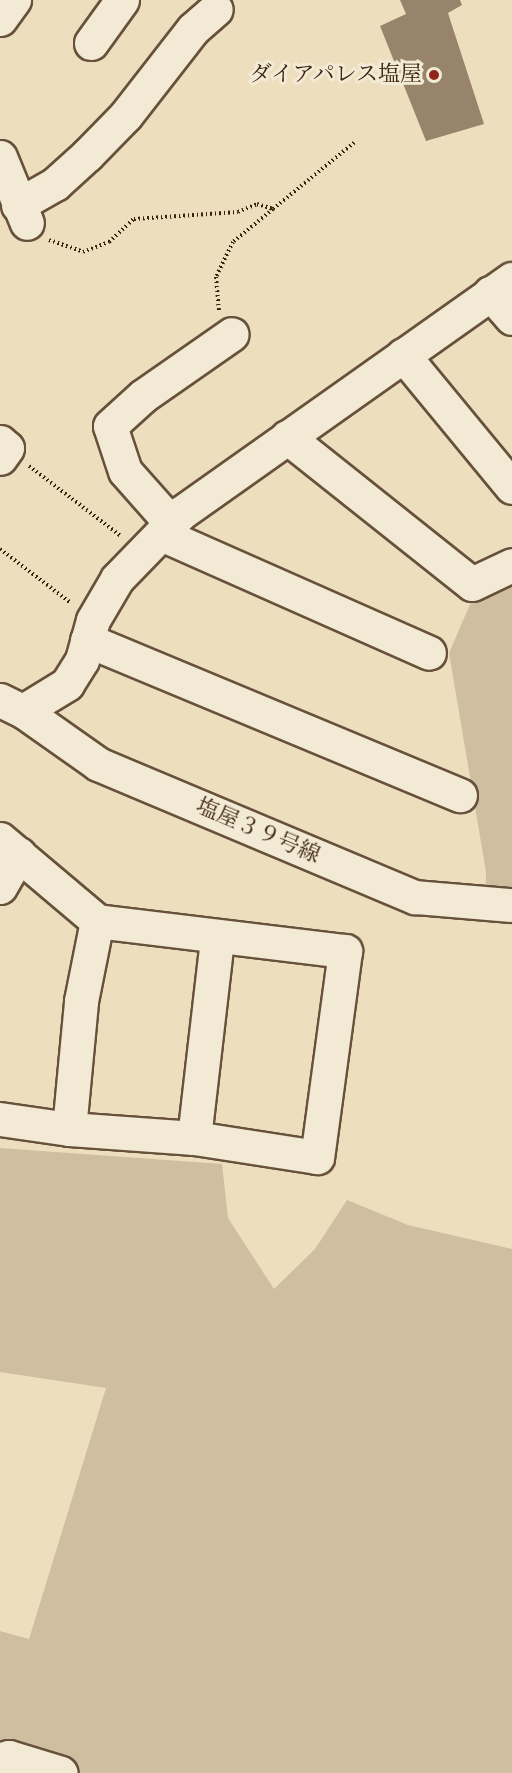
<!DOCTYPE html>
<meta charset="utf-8">
<style>
body{margin:0}
#map{position:relative;width:512px;height:1773px;overflow:hidden;background:#eddfbe;font-family:Cardo,"Noto Serif JP",serif}
div>[style]{position:absolute}
[style*='--x']{left:calc(var(--x)*1px);top:calc(var(--y)*1px);width:calc(var(--w)*1px);rotate:calc(var(--a)*1deg)}
.green>*{inset:0;background:#cfbfa0}
.building>*{inset:0;background:#97846a}
.path>*{height:4px;margin-top:-2px;transform-origin:0;background:repeating-linear-gradient(90deg,#3a220f 0 1.5px,transparent 0 4.5px)}
.roads{filter:drop-shadow(2px 0 #67513b) drop-shadow(-2px 0 #67513b) drop-shadow(0 2px #67513b) drop-shadow(0 -2px #67513b)}
.minor>*{height:33px;margin:-16.5px;padding:0 16.5px;transform-origin:16.5px;border-radius:16.5px;background:#f3ead5}
.dots>*{width:16px;height:16px;translate:-50% -50%;box-sizing:border-box;border:3px solid #f3ead5;border-radius:50%}
span{translate:-50% -50%;white-space:nowrap;text-align:center;line-height:1.15;-webkit-text-stroke:6px #f3ead5;paint-order:stroke}
.poi-label{font-size:22px;color:#3a220f}
.right{translate:-100% -50%;text-align:right}
.street-label{font-size:22px;color:#3a220f}
</style>
<div id="map">
<div class="green">
<i style="clip-path:polygon(512px 576px,512px 920px,485px 915px,486px 872px,449px 653px,474px 595px)"></i>
<i style="clip-path:polygon(0 1148px,222px 1164px,228px 1218px,274px 1289px,315px 1249px,347px 1200px,408px 1225px,512px 1249px,512px 1773px,0 1773px,0 1631px,29px 1639px,106px 1388px,0 1372px)"></i>
</div>
<div class="building">
<i style="clip-path:polygon(400px 0,460px 0,462px 5px,448px 13px,484px 124px,426px 141px,380px 26px,406px 14px)"></i>
</div>
<div class="path">
<i style="--x:273;--y:209;--w:107;--a:-39.3"></i>
<i style="--x:49;--y:240;--w:36;--a:19"></i>
<i style="--x:83;--y:252;--w:28;--a:-21"></i>
<i style="--x:109;--y:242;--w:34;--a:-43"></i>
<i style="--x:134;--y:219;--w:104;--a:-3.9"></i>
<i style="--x:238;--y:212;--w:21;--a:-23"></i>
<i style="--x:257;--y:204;--w:17;--a:17"></i>
<i style="--x:273;--y:209;--w:52;--a:140.5"></i>
<i style="--x:233;--y:242;--w:39;--a:116"></i>
<i style="--x:216;--y:277;--w:34;--a:85"></i>
<i style="--x:29;--y:466;--w:116;--a:37.3"></i>
<i style="--x:0;--y:549;--w:89;--a:37.3"></i>
</div>
<div class="roads">
<div class="minor">
<i style="--x:0;--y:19;--w:24;--a:-54"></i>
<i style="--x:91;--y:43;--w:53;--a:-54.2"></i>
<i style="--x:0;--y:157;--w:71;--a:67.8"></i>
<i style="--x:18;--y:205;--w:43;--a:-29.6"></i>
<i style="--x:55;--y:184;--w:43;--a:-42.2"></i>
<i style="--x:87;--y:155;--w:56;--a:-45.7"></i>
<i style="--x:126;--y:115;--w:109;--a:-52.1"></i>
<i style="--x:193;--y:29;--w:30;--a:-41"></i>
<i style="--x:490;--y:293;--w:33;--a:49"></i>
<i style="--x:403;--y:355;--w:171;--a:50.5"></i>
<i style="--x:287;--y:437;--w:236;--a:38.5"></i>
<i style="--x:472;--y:584;--w:44;--a:-25.4"></i>
<i style="--x:0;--y:442;--w:9;--a:41"></i>
<i style="--x:7;--y:448;--w:12;--a:125"></i>
<i style="--x:171;--y:523;--w:69;--a:-131.5"></i>
<i style="--x:125;--y:471;--w:47;--a:-108.4"></i>
<i style="--x:110;--y:426;--w:45;--a:-42.3"></i>
<i style="--x:143;--y:396;--w:108;--a:-34.9"></i>
<i style="--x:161;--y:534;--w:293;--a:23.9"></i>
<i style="--x:87;--y:640;--w:404;--a:22.6"></i>
<i style="--x:0;--y:700;--w:25;--a:26"></i>
<i style="--x:23;--y:711;--w:92;--a:35.2"></i>
<i style="--x:98;--y:764;--w:344;--a:22.8"></i>
<i style="--x:415;--y:897;--w:95;--a:4.8"></i>
<i style="--x:23;--y:711;--w:52;--a:-31.5"></i>
<i style="--x:67;--y:684;--w:28;--a:-58"></i>
<i style="--x:82;--y:660;--w:41;--a:-74.6"></i>
<i style="--x:93;--y:620;--w:48;--a:-59.7"></i>
<i style="--x:117;--y:579;--w:92;--a:-45.9"></i>
<i style="--x:181;--y:513;--w:405;--a:-35.3"></i>
<i style="--x:0;--y:839;--w:127;--a:40.2"></i>
<i style="--x:97;--y:921;--w:250;--a:6.9"></i>
<i style="--x:345;--y:951;--w:208;--a:97.7"></i>
<i style="--x:317;--y:1157;--w:124;--a:-171.2"></i>
<i style="--x:194;--y:1138;--w:125;--a:-175.9"></i>
<i style="--x:69;--y:1129;--w:70;--a:-171.8"></i>
<i style="--x:0;--y:887;--w:38;--a:-60"></i>
<i style="--x:69;--y:1129;--w:129;--a:-84.6"></i>
<i style="--x:81;--y:1001;--w:82;--a:-78.7"></i>
<i style="--x:194;--y:1138;--w:201;--a:-83.4"></i>
<i style="--x:0;--y:1759;--w:9;--a:-13"></i>
<i style="--x:9;--y:1757;--w:54;--a:17.1"></i>
</div>
</div>
<div class="dots">
<i style="left:434px;top:75px;background:#8f2418"></i>
</div>
<div class="poi-label">
<span class="right" style="left:422px;top:75px">ダイアパレス塩屋</span>
</div>
<div class="street-label">
<span style="left:258px;top:831px;rotate:23deg">塩屋３９号線</span>
</div>
</div>
